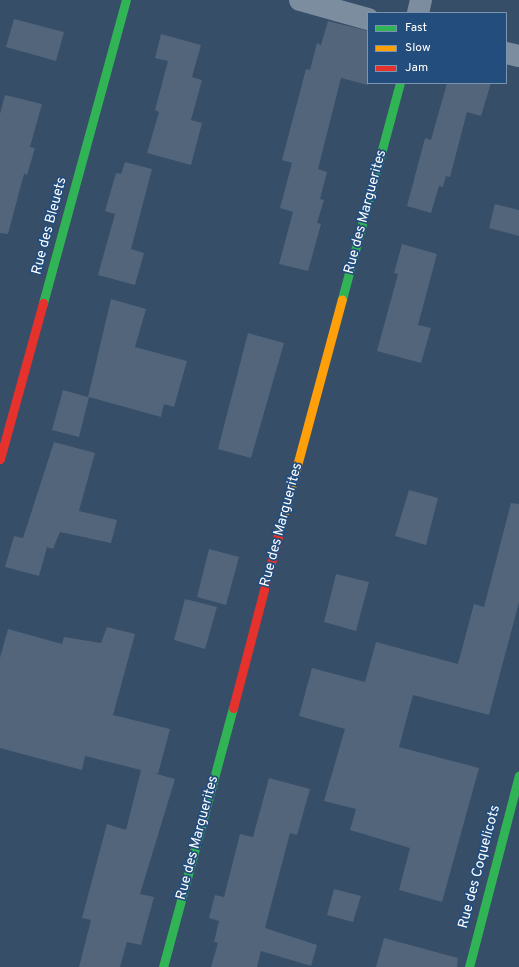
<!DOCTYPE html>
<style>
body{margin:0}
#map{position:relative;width:519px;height:967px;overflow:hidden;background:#374e68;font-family:Overpass,sans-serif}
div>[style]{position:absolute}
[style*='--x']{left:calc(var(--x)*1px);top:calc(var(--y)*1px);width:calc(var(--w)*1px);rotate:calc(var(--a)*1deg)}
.building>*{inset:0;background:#52657a}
.street>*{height:22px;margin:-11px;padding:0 11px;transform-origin:11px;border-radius:11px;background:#7c8d9f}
.fast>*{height:9px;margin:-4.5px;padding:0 4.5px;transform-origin:4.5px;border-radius:4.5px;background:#30b455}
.slow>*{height:9px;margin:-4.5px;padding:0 4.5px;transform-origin:4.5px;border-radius:4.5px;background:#ff9f0a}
.jam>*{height:9px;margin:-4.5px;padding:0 4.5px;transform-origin:4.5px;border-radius:4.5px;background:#e5322d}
span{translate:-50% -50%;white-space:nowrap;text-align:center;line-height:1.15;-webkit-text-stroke:3.5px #234d7c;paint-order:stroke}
.street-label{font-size:14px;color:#fff}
.legend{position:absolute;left:367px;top:12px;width:140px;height:72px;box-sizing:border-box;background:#234d7c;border:1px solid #7b94b0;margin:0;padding:5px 7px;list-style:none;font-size:12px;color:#fff}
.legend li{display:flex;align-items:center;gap:8px;height:20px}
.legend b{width:20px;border:1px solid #7b94b0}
</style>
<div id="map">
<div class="building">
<i style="clip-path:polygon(14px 19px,64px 32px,56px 61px,6px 47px)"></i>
<i style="clip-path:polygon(328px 21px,368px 31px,368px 85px,341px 78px,318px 169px,327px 172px,320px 199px,324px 200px,317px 223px,321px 224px,308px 271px,279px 264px,293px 212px,280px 208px,292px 163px,282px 160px,306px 69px,310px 70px,317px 43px,321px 45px)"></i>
<i style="clip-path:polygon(161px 34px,201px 45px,192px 77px,202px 80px,191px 120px,202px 123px,191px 165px,147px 153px,159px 112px,155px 110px,168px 61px,155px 58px)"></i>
<i style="clip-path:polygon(447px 83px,491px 83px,481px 116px,467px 112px,450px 177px,446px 176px,443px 187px,439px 186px,431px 213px,407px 206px,425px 138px,431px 140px)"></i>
<i style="clip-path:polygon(5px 95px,42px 104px,30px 147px,35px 148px,27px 175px,24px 174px,8px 234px,0 233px,0 114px)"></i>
<i style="clip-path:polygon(125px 162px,152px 169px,131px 249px,144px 253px,135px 285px,98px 275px,115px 214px,105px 211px,116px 173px,121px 174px)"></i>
<i style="clip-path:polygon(495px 204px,519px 210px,519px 236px,489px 228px)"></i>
<i style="clip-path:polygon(402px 244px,437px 254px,418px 325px,431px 328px,421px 363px,377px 351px,398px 274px,394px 273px)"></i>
<i style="clip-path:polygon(111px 299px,146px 309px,135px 347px,187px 361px,174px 407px,164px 404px,161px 417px,89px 397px,79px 437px,52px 430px,63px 390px,88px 397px)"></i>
<i style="clip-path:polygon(248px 333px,284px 343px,251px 458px,218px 449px)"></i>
<i style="clip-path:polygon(54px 442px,95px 453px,79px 511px,117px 520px,111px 543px,60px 532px,53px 549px,47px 547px,39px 576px,5px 567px,14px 536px,23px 538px)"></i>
<i style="clip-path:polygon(409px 490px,438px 498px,426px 545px,395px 536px)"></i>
<i style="clip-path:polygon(511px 503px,519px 504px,519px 602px,489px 715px,413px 695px,399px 747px,479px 768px,442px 902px,399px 890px,410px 848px,350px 830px,356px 809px,324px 801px,345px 729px,299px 716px,312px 668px,365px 682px,376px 642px,458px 664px,474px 604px,484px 607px)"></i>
<i style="clip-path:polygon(209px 549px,239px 557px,226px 605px,197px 597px)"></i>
<i style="clip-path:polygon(336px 574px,369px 582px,356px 631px,324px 622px)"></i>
<i style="clip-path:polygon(185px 599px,217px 607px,205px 649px,174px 640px)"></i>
<i style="clip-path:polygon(107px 627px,135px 634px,113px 715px,170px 729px,158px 774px,146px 771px,175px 779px,140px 894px,154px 897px,141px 945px,127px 942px,120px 967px,79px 967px,91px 920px,82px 918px,107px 824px,126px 830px,141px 770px,85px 756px,82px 770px,0 748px,0 658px,8px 629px,62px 644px,64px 637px,101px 643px)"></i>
<i style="clip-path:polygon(269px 778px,310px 789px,297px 835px,290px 833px,265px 928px,317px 945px,311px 966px,261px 951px,257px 967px,211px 967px,218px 943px,214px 942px,219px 921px,209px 918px,215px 895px,224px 897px,240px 834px,253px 837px)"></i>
<i style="clip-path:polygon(334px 889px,361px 896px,353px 922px,327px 915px)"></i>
<i style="clip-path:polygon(384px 938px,458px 958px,457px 967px,376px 967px)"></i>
</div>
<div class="street">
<i style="--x:300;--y:0;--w:71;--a:15.6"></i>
<i style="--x:418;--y:13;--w:13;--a:-77"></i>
<i style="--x:506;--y:53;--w:13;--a:13"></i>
</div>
<div class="fast">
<i style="--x:342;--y:299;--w:224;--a:-75"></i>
<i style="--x:43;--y:303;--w:314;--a:-74.7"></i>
<i style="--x:163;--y:967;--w:268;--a:-74.9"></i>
<i style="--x:469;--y:967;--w:198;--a:-75.4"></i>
</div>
<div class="slow">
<i style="--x:278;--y:536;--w:245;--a:-74.9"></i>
</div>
<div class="jam">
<i style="--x:0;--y:459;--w:162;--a:-74.6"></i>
<i style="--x:233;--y:708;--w:178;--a:-75.3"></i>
</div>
<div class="street-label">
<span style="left:366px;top:212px;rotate:-75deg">Rue des Marguerites</span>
<span style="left:50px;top:226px;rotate:-75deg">Rue des Bleuets</span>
<span style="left:282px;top:525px;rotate:-75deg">Rue des Marguerites</span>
<span style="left:198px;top:838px;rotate:-75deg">Rue des Marguerites</span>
<span style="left:480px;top:867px;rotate:-75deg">Rue des Coquelicots</span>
</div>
<ul class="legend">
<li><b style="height:5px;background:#30b455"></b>Fast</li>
<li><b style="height:5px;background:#ff9f0a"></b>Slow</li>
<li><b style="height:5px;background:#e5322d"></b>Jam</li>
</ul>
</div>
